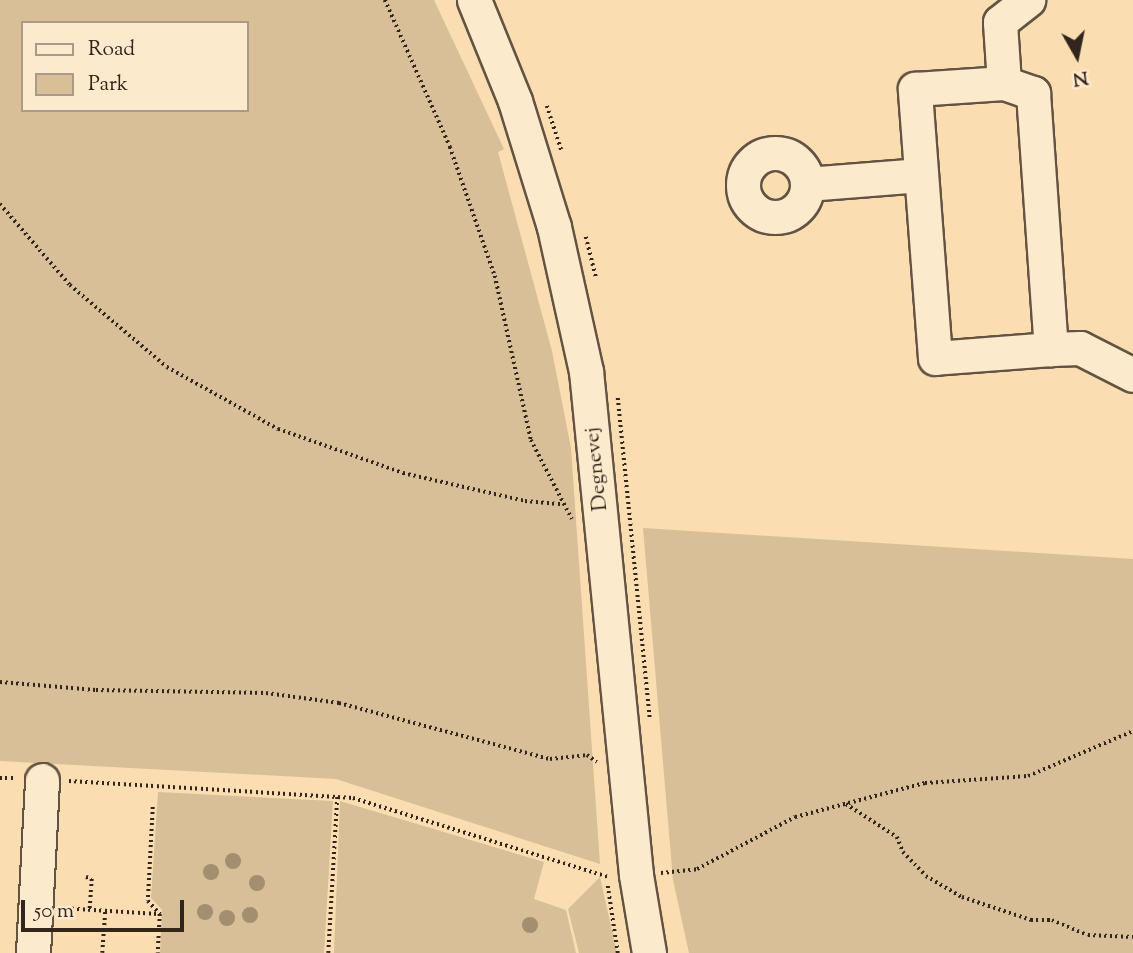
<!DOCTYPE html>
<style>
body{margin:0}
#map{position:relative;width:1133px;height:953px;overflow:hidden;background:#fadeb1;font-family:"Sorts Mill Goudy",serif}
div>[style]{position:absolute}
[style*='--x']{left:calc(var(--x)*1px);top:calc(var(--y)*1px);width:calc(var(--w)*1px);rotate:calc(var(--a)*1deg)}
.green>*{inset:0;background:#d8bf98}
.path>*{height:3.5px;margin-top:-1.75px;transform-origin:0;background:repeating-linear-gradient(90deg,#31251c 0 2px,transparent 0 5.5px)}
.roads{filter:drop-shadow(2px 0 #635341) drop-shadow(-2px 0 #635341) drop-shadow(0 2px #635341) drop-shadow(0 -2px #635341)}
.minor>*{height:33px;margin:-16.5px;padding:0 16.5px;transform-origin:16.5px;border-radius:16.5px;background:#fceacc}
.minor>.ring{margin:-16.5px;padding:0;box-sizing:content-box;background:none;border:33px solid #fceacc;border-radius:50%}
.trees>*{width:16px;height:16px;margin:-8px;border-radius:50%;background:#a38e70}
span{translate:-50% -50%;white-space:nowrap;text-align:center;line-height:1.15;-webkit-text-stroke:5px #fceacc;paint-order:stroke}
.street-label{font-size:21px;color:#31251c}
.legend{position:absolute;left:21px;top:21px;width:228px;height:91px;box-sizing:border-box;background:#fceacc;border:2px solid #ab9b86;margin:0;padding:9px 12px;list-style:none;font-size:21px;color:#31251c}
.legend li{display:flex;align-items:center;gap:14px;height:35px}
.legend b{width:35px;border:2px solid #ab9b86}
.north{position:absolute;left:1042px;top:21px;width:70px;height:70px;-webkit-text-stroke:5px #fceacc;paint-order:stroke;rotate:171deg;font-size:19px;font-weight:700;line-height:28px;text-align:center;color:#31251c}
.north::after{content:'';display:block;margin:auto;width:24px;height:32px;background:#31251c;clip-path:polygon(50% 0,100% 100%,50% 72%,0 100%)}
.scale{position:absolute;left:21px;top:900px;width:163px;height:32px;box-sizing:border-box;border:4px solid #31251c;border-top:0;padding-left:9px;font-size:21px;line-height:24px;white-space:nowrap;color:#31251c;-webkit-text-stroke:5px #fceacc;paint-order:stroke}
</style>
<div id="map">
<div class="green">
<i style="clip-path:polygon(evenodd,0 0,434px 0,504px 149px,498px 152px,552px 351px,571px 448px,600px 864px,336px 779px,0 761px,0 0,23px 23px,247px 23px,247px 110px,23px 110px,23px 23px)"></i>
<i style="clip-path:polygon(643px 528px,1133px 559px,1133px 953px,689px 953px,673px 880px)"></i>
<i style="clip-path:polygon(158px 792px,333px 801px,324px 953px,160px 953px,162px 910px,151px 898px)"></i>
<i style="clip-path:polygon(340px 801px,544px 862px,534px 899px,566px 910px,576px 953px,334px 953px)"></i>
<i style="clip-path:polygon(600px 877px,617px 953px,579px 953px,568px 909px)"></i>
</div>
<div class="path">
<i style="--x:385;--y:0;--w:161;--a:66.1"></i>
<i style="--x:450;--y:147;--w:137;--a:70.8"></i>
<i style="--x:495;--y:276;--w:168;--a:77.6"></i>
<i style="--x:531;--y:440;--w:89;--a:62.6"></i>
<i style="--x:547;--y:106;--w:48;--a:71.9"></i>
<i style="--x:0;--y:204;--w:107;--a:49.2"></i>
<i style="--x:70;--y:285;--w:127;--a:40.2"></i>
<i style="--x:167;--y:367;--w:127;--a:29.2"></i>
<i style="--x:278;--y:429;--w:133;--a:19.4"></i>
<i style="--x:403;--y:473;--w:125;--a:12.9"></i>
<i style="--x:525;--y:501;--w:37;--a:5"></i>
<i style="--x:586;--y:237;--w:41;--a:76"></i>
<i style="--x:618;--y:398;--w:322;--a:84.3"></i>
<i style="--x:0;--y:682;--w:96;--a:4.8"></i>
<i style="--x:96;--y:690;--w:170;--a:1"></i>
<i style="--x:266;--y:693;--w:74;--a:7.8"></i>
<i style="--x:339;--y:703;--w:218;--a:14.9"></i>
<i style="--x:550;--y:759;--w:37;--a:-6"></i>
<i style="--x:587;--y:755;--w:12;--a:35"></i>
<i style="--x:0;--y:778;--w:16;--a:0"></i>
<i style="--x:69;--y:781;--w:285;--a:3.4"></i>
<i style="--x:353;--y:798;--w:267;--a:17.2"></i>
<i style="--x:846;--y:804;--w:61;--a:32.9"></i>
<i style="--x:897;--y:837;--w:16;--a:68"></i>
<i style="--x:903;--y:852;--w:33;--a:46"></i>
<i style="--x:926;--y:876;--w:42;--a:30.3"></i>
<i style="--x:962;--y:897;--w:73;--a:18.4"></i>
<i style="--x:1031;--y:920;--w:21;--a:0"></i>
<i style="--x:1052;--y:920;--w:39;--a:23"></i>
<i style="--x:1088;--y:935;--w:45;--a:2.5"></i>
<i style="--x:153;--y:807;--w:94;--a:93"></i>
<i style="--x:148;--y:901;--w:18;--a:47"></i>
<i style="--x:160;--y:914;--w:39;--a:93"></i>
<i style="--x:661;--y:873;--w:36;--a:-6"></i>
<i style="--x:697;--y:869;--w:111;--a:-28"></i>
<i style="--x:795;--y:817;--w:134;--a:-14.7"></i>
<i style="--x:925;--y:783;--w:103;--a:-3.9"></i>
<i style="--x:1028;--y:776;--w:114;--a:-23.2"></i>
<i style="--x:86;--y:877;--w:6;--a:18"></i>
<i style="--x:92;--y:879;--w:31;--a:94"></i>
<i style="--x:608;--y:886;--w:68;--a:81.5"></i>
<i style="--x:61;--y:908;--w:97;--a:3.5"></i>
<i style="--x:102;--y:953;--w:42;--a:-85.9"></i>
<i style="--x:328;--y:953;--w:157;--a:-86.7"></i>
</div>
<div class="roads">
<div class="minor">
<i style="--x:474;--y:0;--w:109;--a:67.9"></i>
<i style="--x:515;--y:101;--w:132;--a:72.8"></i>
<i style="--x:554;--y:227;--w:148;--a:77.5"></i>
<i style="--x:586;--y:371;--w:506;--a:84.33"></i>
<i style="--x:636;--y:875;--w:79;--a:80.5"></i>
<i style="--x:1004;--y:83;--w:31;--a:19"></i>
<i style="--x:1033;--y:93;--w:257;--a:86"></i>
<i style="--x:1051;--y:349;--w:116;--a:175.6"></i>
<i style="--x:935;--y:358;--w:270;--a:-94.3"></i>
<i style="--x:915;--y:89;--w:89;--a:-3.9"></i>
<i style="--x:1004;--y:83;--w:61;--a:-93.8"></i>
<i style="--x:1000;--y:22;--w:36;--a:-38"></i>
<i class="ring" style="left:743px;top:153px;width:31px;height:31px"></i>
<i style="--x:807;--y:184;--w:114;--a:-4.5"></i>
<i style="--x:1051;--y:349;--w:29;--a:-2"></i>
<i style="--x:1080;--y:348;--w:59;--a:27"></i>
<i style="--x:33;--y:953;--w:173;--a:-87"></i>
</div>
</div>
<div class="trees">
<i style="left:233px;top:861px"></i>
<i style="left:211px;top:872px"></i>
<i style="left:257px;top:883px"></i>
<i style="left:205px;top:912px"></i>
<i style="left:250px;top:915px"></i>
<i style="left:227px;top:918px"></i>
<i style="left:530px;top:925px"></i>
</div>
<div class="street-label">
<span style="left:597px;top:469px;rotate:-96deg">Degnevej</span>
</div>
<ul class="legend">
<li><b style="height:9px;background:#fceacc"></b>Road</li>
<li><b style="height:19px;background:#d8bf98"></b>Park</li>
</ul>
<div class="north">N</div>
<div class="scale">50 m</div>
</div>
